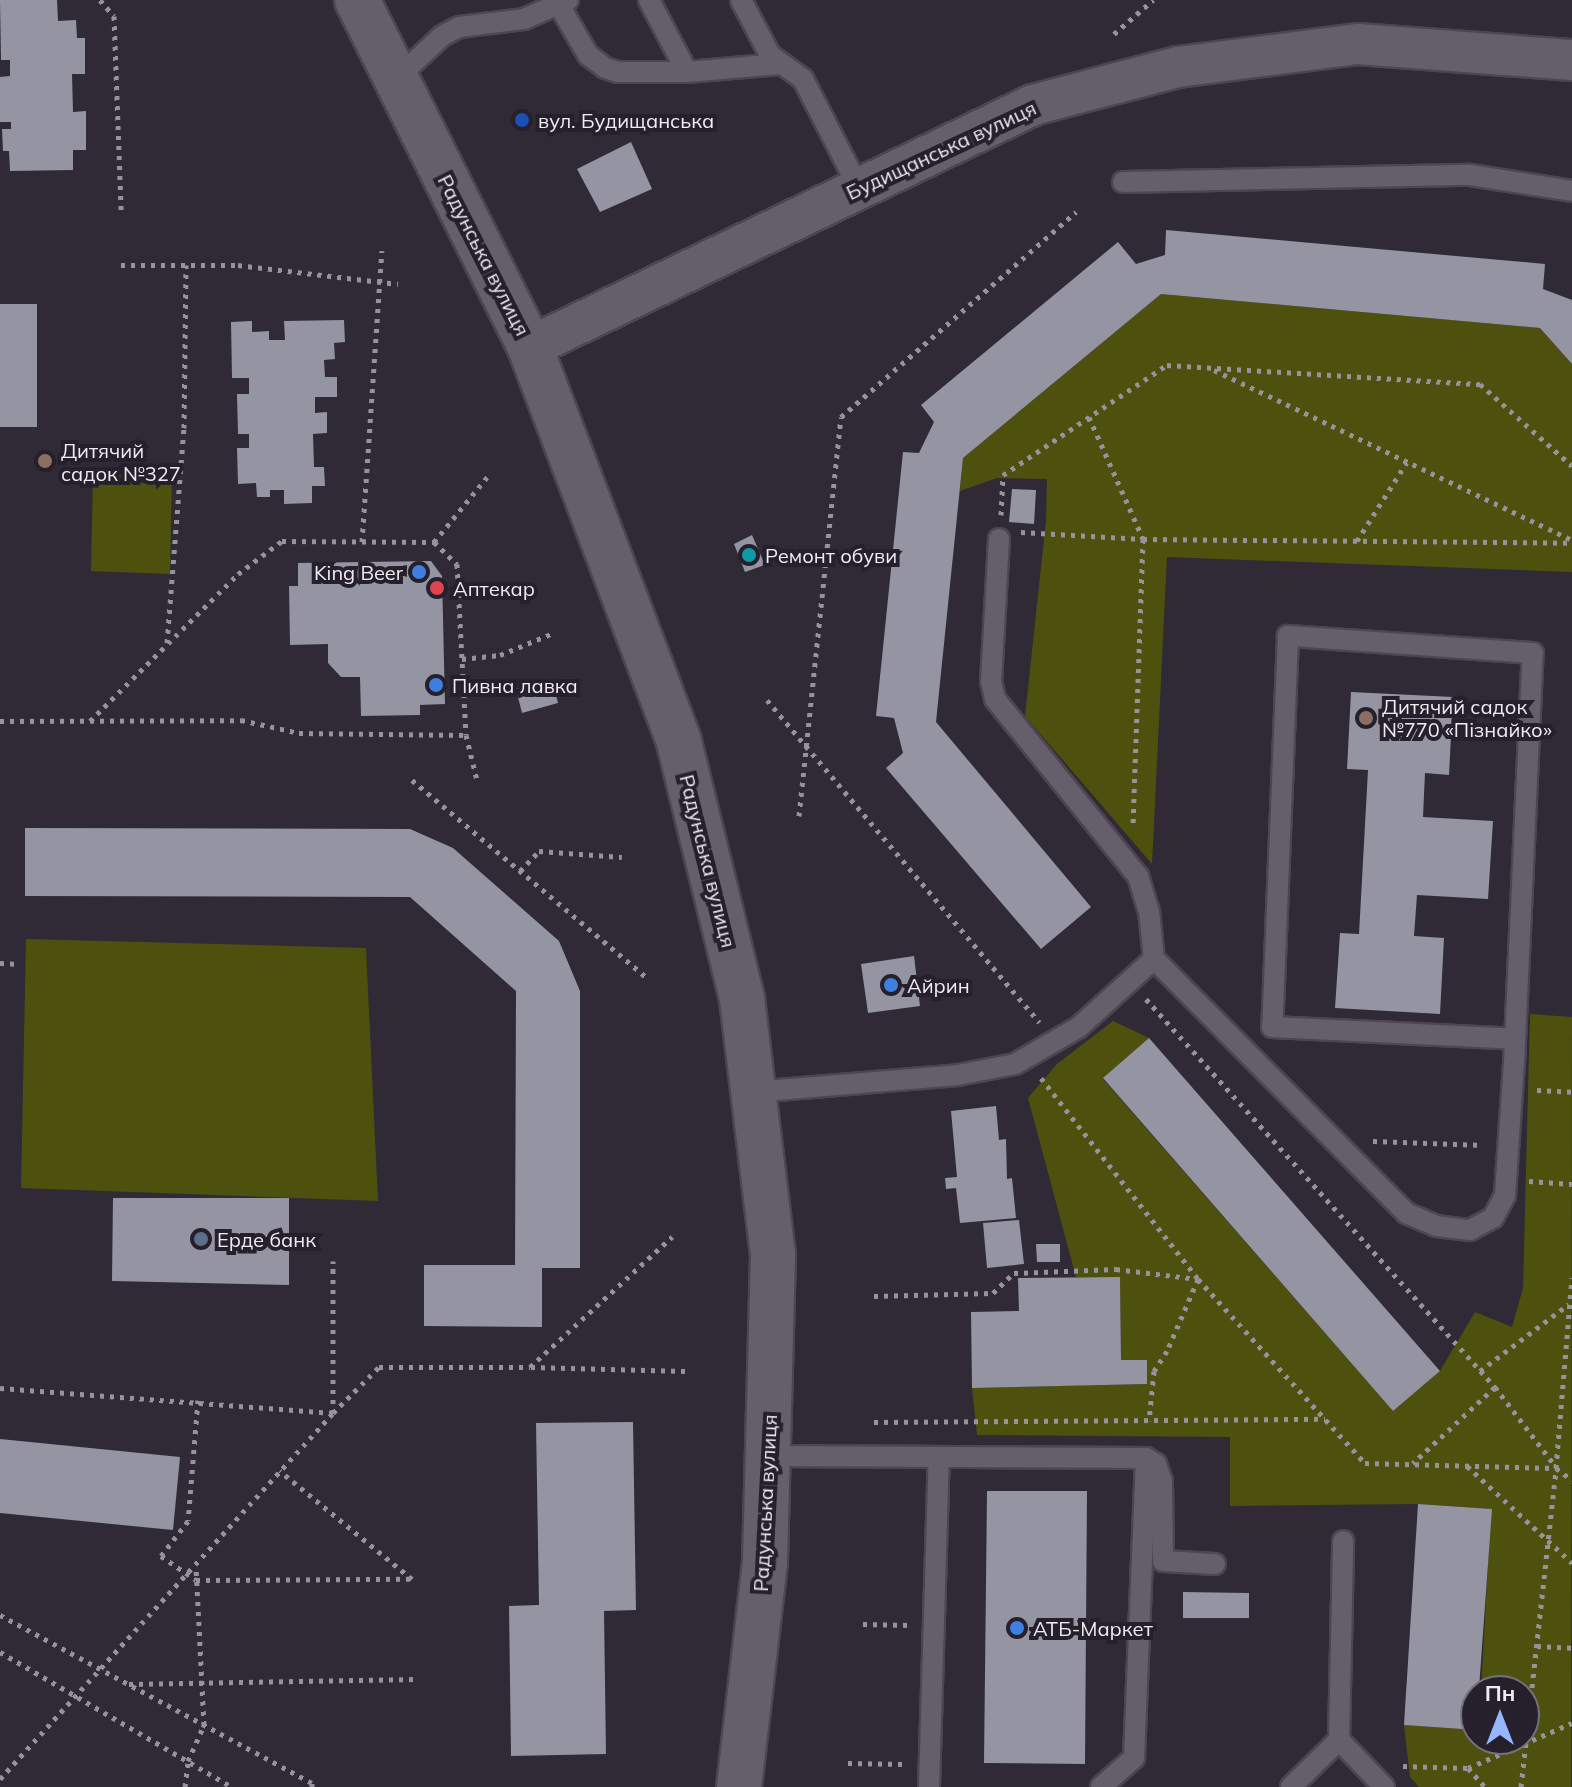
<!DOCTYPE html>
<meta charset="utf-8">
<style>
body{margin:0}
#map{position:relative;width:1572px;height:1787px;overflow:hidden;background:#2f2a36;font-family:Mulish,sans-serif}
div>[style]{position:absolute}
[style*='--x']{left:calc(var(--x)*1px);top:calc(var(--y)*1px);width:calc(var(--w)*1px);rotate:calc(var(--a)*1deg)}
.green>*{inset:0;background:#4d510d}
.building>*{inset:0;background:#9594a3}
.path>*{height:5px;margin-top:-2.5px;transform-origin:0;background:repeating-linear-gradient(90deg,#97939d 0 4px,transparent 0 10px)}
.roads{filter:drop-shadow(2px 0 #4b4650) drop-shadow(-2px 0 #4b4650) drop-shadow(0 2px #4b4650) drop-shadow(0 -2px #4b4650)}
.lane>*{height:20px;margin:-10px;padding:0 10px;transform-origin:10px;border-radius:10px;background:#655f6c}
.street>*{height:40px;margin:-20px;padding:0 20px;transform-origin:20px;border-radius:20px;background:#655f6c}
.secondary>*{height:44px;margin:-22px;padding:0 22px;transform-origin:22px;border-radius:22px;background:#655f6c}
.dots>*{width:22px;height:22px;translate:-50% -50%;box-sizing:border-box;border:4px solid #25202b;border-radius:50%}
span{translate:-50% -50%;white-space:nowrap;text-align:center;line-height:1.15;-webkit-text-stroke:8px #25202b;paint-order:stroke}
.poi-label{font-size:20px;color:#eeebf3}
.left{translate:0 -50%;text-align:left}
.right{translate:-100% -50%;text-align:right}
.street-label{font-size:20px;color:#eeebf3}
.north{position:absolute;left:1460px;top:1675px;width:80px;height:80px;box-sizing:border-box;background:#25202b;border:2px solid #75717b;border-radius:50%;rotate:0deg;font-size:22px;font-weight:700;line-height:32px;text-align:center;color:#eeebf3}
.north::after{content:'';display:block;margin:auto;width:28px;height:36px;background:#96b6fd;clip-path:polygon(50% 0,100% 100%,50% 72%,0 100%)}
</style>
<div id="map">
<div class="green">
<i style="clip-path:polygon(1161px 294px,1540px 328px,1572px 364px,1572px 572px,1167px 557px,1152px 864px,1025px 716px,1046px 521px,1047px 479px,997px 478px,960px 491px,963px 458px)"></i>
<i style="clip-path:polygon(93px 475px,172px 477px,170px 574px,91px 571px)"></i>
<i style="clip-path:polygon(26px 939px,366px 948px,378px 1201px,21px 1188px)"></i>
<i style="clip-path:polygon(1530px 1014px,1572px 1017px,1571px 1787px,1419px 1787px,1410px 1777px,1404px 1725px,1476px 1730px,1476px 1739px,1524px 1739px,1524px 1691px,1481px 1691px,1491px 1509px,1418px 1504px,1230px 1506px,1230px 1437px,977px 1435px,972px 1388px,1147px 1384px,1147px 1360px,1121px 1360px,1120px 1277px,1076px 1277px,1028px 1098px,1057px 1064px,1113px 1021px,1149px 1038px,1103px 1079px,1393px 1411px,1440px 1371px,1475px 1312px,1512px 1327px,1523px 1288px)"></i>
</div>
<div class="building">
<i style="clip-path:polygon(0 0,57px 0,58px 21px,76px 20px,77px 38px,85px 38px,85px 74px,72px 74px,73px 112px,86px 111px,86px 150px,73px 150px,73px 170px,10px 171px,9px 151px,3px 151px,2px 129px,11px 129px,11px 122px,0 122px,0 77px,10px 76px,10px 60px,1px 60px)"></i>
<i style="clip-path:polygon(631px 142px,652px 189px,600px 212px,577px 169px)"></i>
<i style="clip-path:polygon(1166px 230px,1545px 264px,1543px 289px,1572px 300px,1572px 364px,1540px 328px,1161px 294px,963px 458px,936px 722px,1091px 907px,1041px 949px,886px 768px,903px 753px,894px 718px,876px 716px,903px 452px,919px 453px,934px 422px,921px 405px,1118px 242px,1136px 264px,1165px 255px)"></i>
<i style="clip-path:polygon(0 304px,37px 304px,37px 427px,0 427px)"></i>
<i style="clip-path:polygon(344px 320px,345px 342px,334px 343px,335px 359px,324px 360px,325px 377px,337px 377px,337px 397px,315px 397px,315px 413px,327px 412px,327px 433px,313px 434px,314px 467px,324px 467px,325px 486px,312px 486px,312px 503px,284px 504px,284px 490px,270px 490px,270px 497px,257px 497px,256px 483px,238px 484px,237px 448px,249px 448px,249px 434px,238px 434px,237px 394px,249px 394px,249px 378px,232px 378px,231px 322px,252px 321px,252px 332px,269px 331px,269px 340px,285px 340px,284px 321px)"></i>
<i style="clip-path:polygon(1012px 489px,1036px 490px,1034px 524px,1009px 522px)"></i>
<i style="clip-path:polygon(752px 535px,765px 565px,745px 572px,734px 544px)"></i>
<i style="clip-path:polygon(431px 561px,442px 576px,445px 704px,420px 705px,420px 715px,361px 716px,360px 677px,341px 677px,328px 663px,328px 644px,290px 645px,289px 586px,298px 586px,298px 563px)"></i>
<i style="clip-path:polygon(552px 679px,558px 703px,522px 713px,516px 689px)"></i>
<i style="clip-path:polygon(1351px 692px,1453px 697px,1449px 775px,1425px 773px,1423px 817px,1493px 821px,1488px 899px,1417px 895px,1414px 936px,1444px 938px,1440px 1014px,1335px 1008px,1340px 933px,1359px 934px,1368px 770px,1347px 769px)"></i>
<i style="clip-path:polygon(25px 828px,410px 829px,453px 848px,559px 941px,580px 991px,580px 1268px,542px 1268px,542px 1327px,424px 1326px,424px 1265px,515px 1265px,516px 991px,410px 897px,25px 896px)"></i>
<i style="clip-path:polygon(914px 956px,920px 1006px,868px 1013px,861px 964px)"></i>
<i style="clip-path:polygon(1149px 1038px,1440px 1371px,1393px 1411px,1103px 1078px)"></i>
<i style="clip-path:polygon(996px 1106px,999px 1140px,1006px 1139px,1007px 1179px,1012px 1178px,1016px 1218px,960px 1223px,956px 1188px,946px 1189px,945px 1178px,957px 1177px,951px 1111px)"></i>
<i style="clip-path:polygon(113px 1198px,289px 1198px,289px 1285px,112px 1281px)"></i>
<i style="clip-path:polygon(1019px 1220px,1024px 1264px,987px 1268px,983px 1223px)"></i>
<i style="clip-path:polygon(1036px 1244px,1060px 1244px,1060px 1262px,1037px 1262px)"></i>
<i style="clip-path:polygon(1120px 1277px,1121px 1360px,1147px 1360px,1147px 1384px,972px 1388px,971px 1312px,1019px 1311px,1018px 1278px)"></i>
<i style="clip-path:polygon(633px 1422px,636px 1610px,604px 1611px,606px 1754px,511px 1756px,509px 1606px,539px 1605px,536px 1423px)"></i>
<i style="clip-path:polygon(0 1439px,180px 1457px,173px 1530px,0 1513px)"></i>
<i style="clip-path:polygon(987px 1491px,1087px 1491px,1085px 1764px,984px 1763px)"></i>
<i style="clip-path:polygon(1418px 1504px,1492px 1509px,1476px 1730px,1404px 1725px)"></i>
<i style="clip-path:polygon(1183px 1592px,1249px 1593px,1249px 1618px,1183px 1618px)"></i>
</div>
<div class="path">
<i style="--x:100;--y:0;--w:21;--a:49"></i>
<i style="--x:114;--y:16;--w:194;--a:87.9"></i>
<i style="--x:1114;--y:34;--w:52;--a:-41.1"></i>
<i style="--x:121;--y:265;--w:117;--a:0"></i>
<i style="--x:238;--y:265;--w:161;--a:6.8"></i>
<i style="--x:1214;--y:370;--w:396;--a:25.4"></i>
<i style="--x:1089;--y:417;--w:133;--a:66.1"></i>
<i style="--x:1143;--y:539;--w:289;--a:92"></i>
<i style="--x:1001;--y:515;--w:40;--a:-87.1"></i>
<i style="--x:1003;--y:475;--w:197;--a:-33.9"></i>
<i style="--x:1167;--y:365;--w:314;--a:3.5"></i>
<i style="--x:1480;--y:384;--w:123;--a:41.7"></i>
<i style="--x:1021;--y:532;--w:122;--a:3.3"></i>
<i style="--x:1143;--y:539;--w:429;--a:0.5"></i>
<i style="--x:1357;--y:541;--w:93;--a:-57.7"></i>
<i style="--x:362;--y:542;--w:292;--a:-86.1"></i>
<i style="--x:434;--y:542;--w:32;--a:44"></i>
<i style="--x:457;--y:564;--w:171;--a:87"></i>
<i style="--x:466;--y:735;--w:46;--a:76.3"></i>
<i style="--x:167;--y:643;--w:216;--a:-85.5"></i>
<i style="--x:184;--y:428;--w:163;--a:-89.3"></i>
<i style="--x:462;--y:659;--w:38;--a:-6"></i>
<i style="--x:500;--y:655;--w:57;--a:-22.5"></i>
<i style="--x:767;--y:700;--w:422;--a:49.8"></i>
<i style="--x:0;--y:721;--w:241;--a:-0.2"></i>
<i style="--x:241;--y:720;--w:59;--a:12.6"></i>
<i style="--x:299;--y:733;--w:167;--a:0.7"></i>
<i style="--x:90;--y:721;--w:209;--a:-44.8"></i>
<i style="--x:238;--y:574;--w:55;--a:-36.9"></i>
<i style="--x:282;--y:541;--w:152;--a:0.4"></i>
<i style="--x:434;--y:542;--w:85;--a:-50.7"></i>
<i style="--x:412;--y:780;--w:309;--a:40.1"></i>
<i style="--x:799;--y:816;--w:401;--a:-84"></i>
<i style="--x:841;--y:417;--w:312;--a:-41.1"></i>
<i style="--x:520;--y:871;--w:28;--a:-46"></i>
<i style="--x:539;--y:851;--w:83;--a:4.1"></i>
<i style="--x:0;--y:963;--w:19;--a:3"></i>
<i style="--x:1146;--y:999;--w:522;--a:48.03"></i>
<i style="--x:1495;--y:1387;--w:112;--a:137.2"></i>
<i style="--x:1041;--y:1078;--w:255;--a:52"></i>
<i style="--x:1198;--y:1279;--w:248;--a:47.8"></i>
<i style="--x:1365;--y:1463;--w:191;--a:1.5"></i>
<i style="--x:1556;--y:1468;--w:20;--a:37"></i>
<i style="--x:1537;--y:1090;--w:35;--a:3"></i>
<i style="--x:1373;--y:1141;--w:110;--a:2.1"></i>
<i style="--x:1529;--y:1181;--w:43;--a:4"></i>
<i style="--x:874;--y:1296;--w:119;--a:-1.4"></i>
<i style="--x:993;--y:1293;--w:29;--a:-44"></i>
<i style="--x:1014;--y:1273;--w:102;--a:-2.2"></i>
<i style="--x:1116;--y:1269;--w:83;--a:7"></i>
<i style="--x:1198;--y:1279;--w:78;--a:113.3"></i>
<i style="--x:1167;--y:1351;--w:24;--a:123"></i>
<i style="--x:1154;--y:1371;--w:50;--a:95.7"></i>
<i style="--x:531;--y:1367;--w:154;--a:1.5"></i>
<i style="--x:1480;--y:1371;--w:111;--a:-37"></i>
<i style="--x:1495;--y:1387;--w:101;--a:52.7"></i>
<i style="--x:0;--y:1388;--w:334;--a:4.3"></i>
<i style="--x:333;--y:1413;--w:65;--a:-45"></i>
<i style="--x:379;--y:1367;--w:151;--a:0"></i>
<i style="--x:530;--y:1367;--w:193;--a:-42.5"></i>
<i style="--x:198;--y:1400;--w:121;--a:94.7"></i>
<i style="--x:188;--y:1521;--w:44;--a:127.6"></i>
<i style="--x:161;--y:1556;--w:42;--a:34.4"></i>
<i style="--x:196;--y:1580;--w:216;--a:-0.3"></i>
<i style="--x:412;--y:1579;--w:171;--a:-140.7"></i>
<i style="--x:874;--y:1422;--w:451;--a:-0.4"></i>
<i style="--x:1467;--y:1466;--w:143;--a:42.7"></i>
<i style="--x:0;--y:1615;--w:354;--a:28.3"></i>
<i style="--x:312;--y:1783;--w:4;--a:90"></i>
<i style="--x:863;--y:1624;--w:47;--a:1.2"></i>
<i style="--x:1537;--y:1646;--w:35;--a:3"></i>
<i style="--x:0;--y:1652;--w:268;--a:30.2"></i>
<i style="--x:129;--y:1684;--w:289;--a:-1"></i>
<i style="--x:848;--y:1763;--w:55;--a:1"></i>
<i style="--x:1403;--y:1766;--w:65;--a:1.8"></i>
<i style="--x:1468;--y:1768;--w:113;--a:-23.4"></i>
<i style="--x:1468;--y:1768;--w:25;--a:48"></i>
<i style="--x:0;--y:1779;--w:495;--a:-47.7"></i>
<i style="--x:333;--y:1413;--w:152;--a:-90"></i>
<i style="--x:185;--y:1787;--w:26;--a:-83"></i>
<i style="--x:188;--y:1761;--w:39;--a:-66"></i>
<i style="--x:204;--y:1725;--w:158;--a:-92.9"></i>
<i style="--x:1521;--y:1787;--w:321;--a:-83.7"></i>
<i style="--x:1556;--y:1468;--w:191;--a:-85.2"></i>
</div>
<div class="roads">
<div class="lane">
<i style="--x:556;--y:0;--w:64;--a:59.8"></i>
<i style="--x:588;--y:55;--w:21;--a:37"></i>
<i style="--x:605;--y:68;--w:14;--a:17"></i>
<i style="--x:618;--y:72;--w:69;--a:0"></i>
<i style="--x:687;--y:72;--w:93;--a:-4.9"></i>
<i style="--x:649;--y:0;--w:81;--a:62.2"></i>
<i style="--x:741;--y:0;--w:62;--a:62.2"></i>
<i style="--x:770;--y:55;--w:41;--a:36"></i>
<i style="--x:803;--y:79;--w:123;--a:62.8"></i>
<i style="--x:396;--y:79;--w:63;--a:-43.1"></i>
<i style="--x:442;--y:36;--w:19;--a:-28"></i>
<i style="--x:459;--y:27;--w:65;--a:-7"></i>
<i style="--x:524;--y:19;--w:48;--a:-23.4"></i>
<i style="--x:1123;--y:182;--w:347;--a:-1.2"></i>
<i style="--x:1470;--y:175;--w:103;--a:8.9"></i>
<i style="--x:999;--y:539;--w:142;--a:93.2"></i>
<i style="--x:991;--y:681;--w:18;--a:77"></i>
<i style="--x:995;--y:699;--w:228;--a:51.1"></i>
<i style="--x:1138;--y:876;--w:37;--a:73"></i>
<i style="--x:1149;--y:911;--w:48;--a:84.1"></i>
<i style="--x:1154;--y:959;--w:358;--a:45.2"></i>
<i style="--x:1406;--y:1213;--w:33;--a:23"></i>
<i style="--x:1436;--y:1226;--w:34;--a:7"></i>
<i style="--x:1470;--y:1230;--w:26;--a:-28"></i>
<i style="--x:1493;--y:1218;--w:26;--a:-62"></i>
<i style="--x:1505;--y:1195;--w:131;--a:-86.1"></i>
<i style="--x:1514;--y:1064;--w:411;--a:-87.4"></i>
<i style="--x:1533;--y:653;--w:246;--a:-176"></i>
<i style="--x:1288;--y:636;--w:391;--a:92.3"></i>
<i style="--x:1272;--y:1027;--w:243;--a:2.8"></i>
<i style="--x:753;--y:1092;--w:206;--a:-4.7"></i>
<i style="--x:958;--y:1075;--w:58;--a:-10.9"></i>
<i style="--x:1015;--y:1064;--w:74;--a:-30"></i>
<i style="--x:1079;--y:1027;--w:101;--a:-42.2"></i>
<i style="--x:768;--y:1456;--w:378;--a:0.3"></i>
<i style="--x:1146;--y:1458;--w:12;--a:31"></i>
<i style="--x:1156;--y:1464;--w:18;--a:71"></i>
<i style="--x:1162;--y:1481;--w:80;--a:89.3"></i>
<i style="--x:1163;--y:1561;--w:52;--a:3.3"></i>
<i style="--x:1339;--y:1740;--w:65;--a:46.2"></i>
<i style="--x:929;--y:1787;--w:330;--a:-88.3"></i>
<i style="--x:1101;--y:1787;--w:44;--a:-41.3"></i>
<i style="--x:1134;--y:1758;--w:300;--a:-87.7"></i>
<i style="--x:1291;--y:1787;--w:67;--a:-44.4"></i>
<i style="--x:1339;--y:1740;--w:199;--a:-88.8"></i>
</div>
<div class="street">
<i style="--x:530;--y:347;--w:558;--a:-25.69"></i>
<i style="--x:1033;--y:105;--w:150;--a:-14.7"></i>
<i style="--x:1178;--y:67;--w:181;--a:-7.3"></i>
<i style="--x:1358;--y:44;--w:215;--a:4.3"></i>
</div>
<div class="secondary">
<i style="--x:357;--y:0;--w:388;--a:63.5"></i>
<i style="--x:530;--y:347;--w:422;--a:69.3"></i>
<i style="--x:679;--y:742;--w:265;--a:76.2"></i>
<i style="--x:742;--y:999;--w:258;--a:83.1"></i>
<i style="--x:773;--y:1255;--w:307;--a:91.5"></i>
<i style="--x:765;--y:1562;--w:226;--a:96.6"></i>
</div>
</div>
<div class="dots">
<i style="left:522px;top:120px;background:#1a4fb4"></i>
<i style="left:45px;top:461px;background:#8d6e63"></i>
<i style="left:749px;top:555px;background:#0f9aa8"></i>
<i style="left:419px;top:572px;background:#3f7fe0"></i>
<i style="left:437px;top:588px;background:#e0444e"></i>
<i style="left:436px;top:685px;background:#3f7fe0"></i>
<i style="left:1366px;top:718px;background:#8d6e63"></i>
<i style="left:891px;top:985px;background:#3f7fe0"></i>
<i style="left:201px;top:1239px;background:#5c6f8a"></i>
<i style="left:1017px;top:1628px;background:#3f7fe0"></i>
</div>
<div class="poi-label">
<span class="left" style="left:538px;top:120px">вул. Будищанська</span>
<span class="left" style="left:61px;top:462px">Дитячий<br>садок №327</span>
<span class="left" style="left:765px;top:555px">Ремонт обуви</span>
<span class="right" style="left:403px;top:572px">King Beer</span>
<span class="left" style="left:453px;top:588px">Аптекар</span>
<span class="left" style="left:452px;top:685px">Пивна лавка</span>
<span class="left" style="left:1382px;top:718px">Дитячий садок<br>№770 «Пізнайко»</span>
<span class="left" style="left:907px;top:985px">Айрин</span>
<span class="left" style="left:217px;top:1239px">Ерде банк</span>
<span class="left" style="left:1033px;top:1628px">АТБ-Маркет</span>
</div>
<div class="street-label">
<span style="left:941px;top:150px;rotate:-25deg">Будищанська вулиця</span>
<span style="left:484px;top:255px;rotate:63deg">Радунська вулиця</span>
<span style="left:708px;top:861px;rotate:76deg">Радунська вулиця</span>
<span style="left:765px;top:1503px;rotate:-87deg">Радунська вулиця</span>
</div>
<div class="north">Пн</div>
</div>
